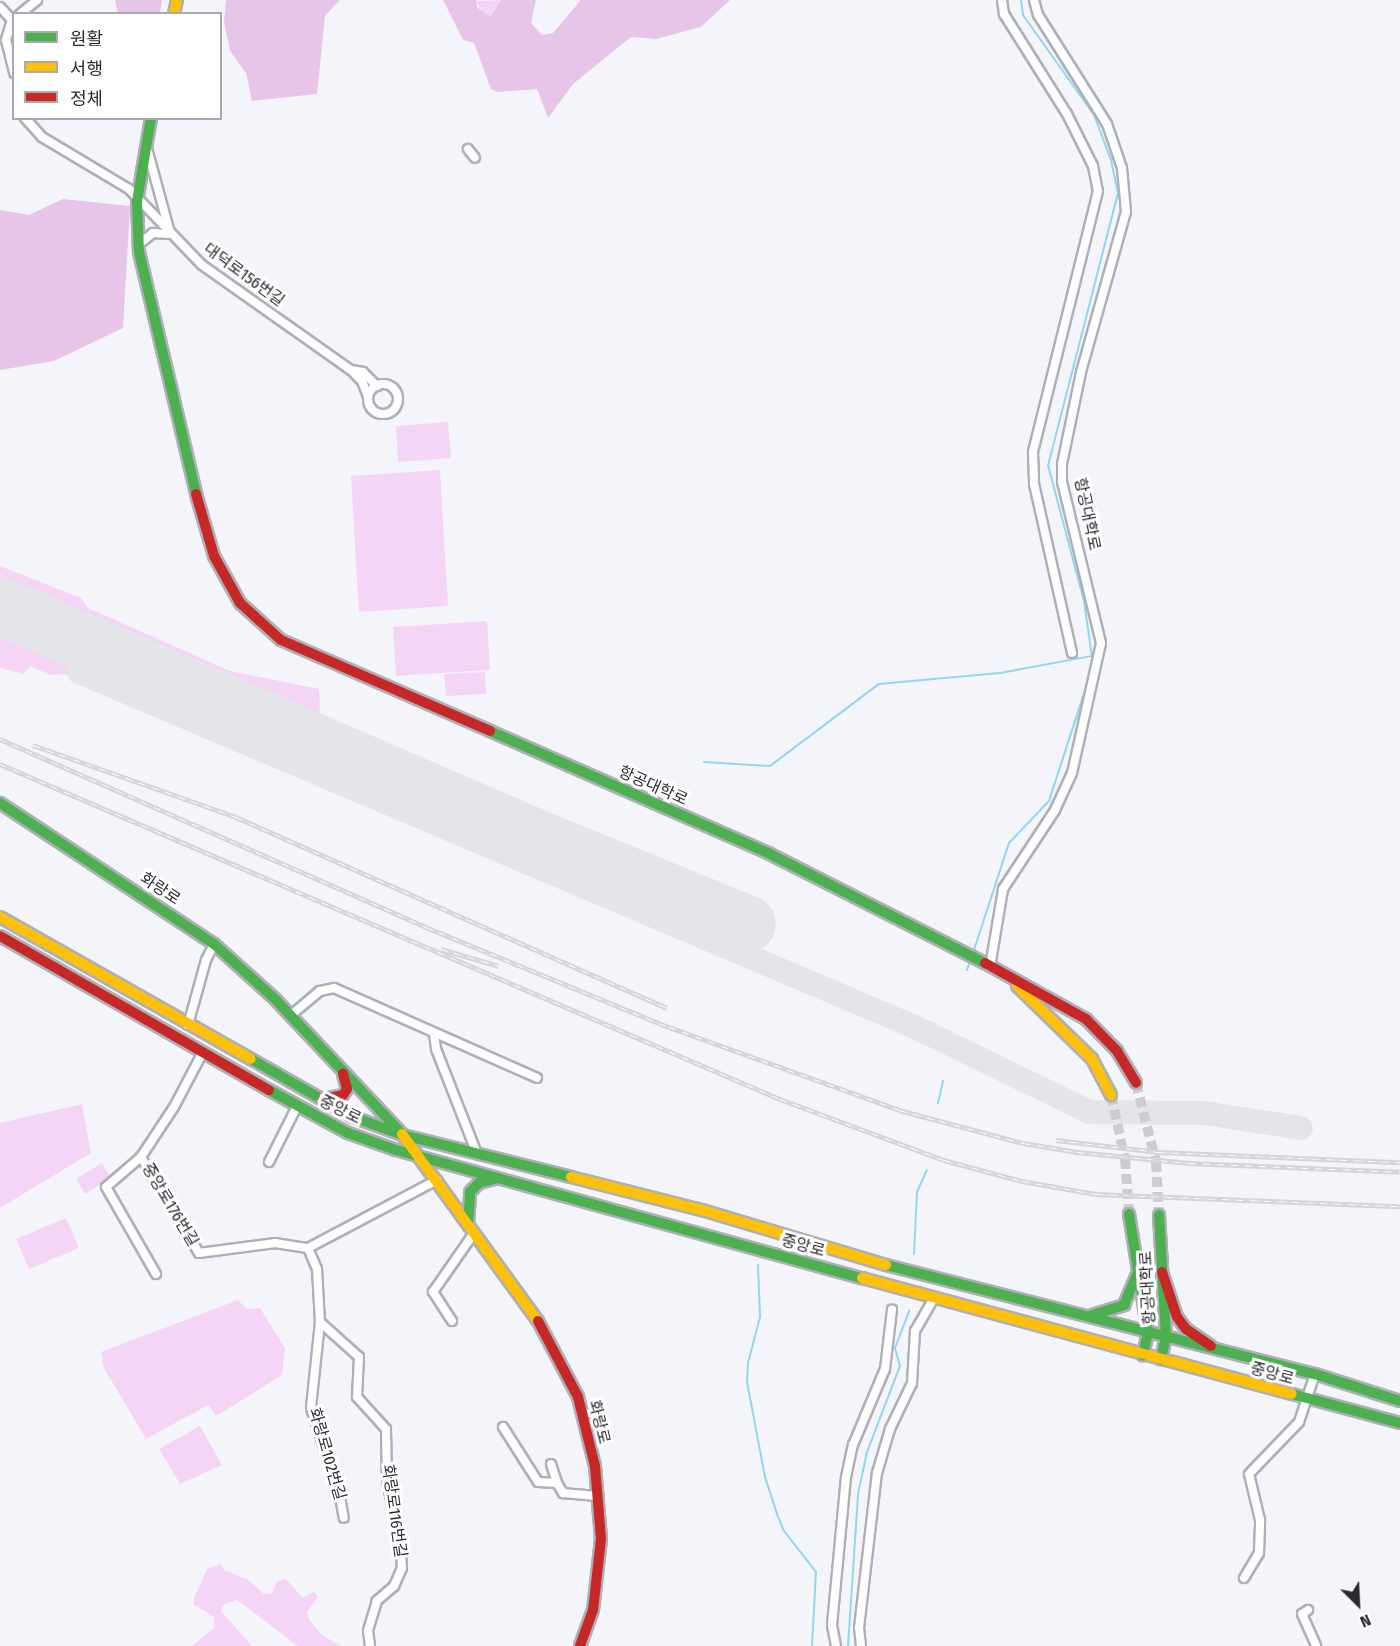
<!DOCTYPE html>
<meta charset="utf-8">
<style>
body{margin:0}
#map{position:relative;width:1400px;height:1646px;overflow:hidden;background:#f4f5fb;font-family:"Fira Sans Condensed","Noto Sans KR",sans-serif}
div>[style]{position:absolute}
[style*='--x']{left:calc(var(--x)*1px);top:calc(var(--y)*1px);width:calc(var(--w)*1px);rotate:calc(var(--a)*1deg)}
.green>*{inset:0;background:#f5d5f6}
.forest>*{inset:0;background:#e7c5e8}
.stream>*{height:2px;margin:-1px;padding:0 1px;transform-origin:1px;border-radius:1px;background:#92d5f3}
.taxiway>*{height:24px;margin:-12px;padding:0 12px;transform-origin:12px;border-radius:12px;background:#e4e5e8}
.runway>*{height:58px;margin:-29px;padding:0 29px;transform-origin:29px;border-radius:29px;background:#e4e5e8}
.secondary-tunnel>*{height:10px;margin-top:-5px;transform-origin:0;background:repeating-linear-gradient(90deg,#cccdd3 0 10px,transparent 0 15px)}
.roads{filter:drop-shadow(2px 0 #afb0b6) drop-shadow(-2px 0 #afb0b6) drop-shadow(0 2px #afb0b6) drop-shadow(0 -2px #afb0b6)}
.street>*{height:8px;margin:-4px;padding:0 4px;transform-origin:4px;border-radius:4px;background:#fdfefe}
.street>.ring{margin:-4px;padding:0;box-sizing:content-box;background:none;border:8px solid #fdfefe;border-radius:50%}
.fast>*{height:10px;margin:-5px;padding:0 5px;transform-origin:5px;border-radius:5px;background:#4caf50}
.slow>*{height:10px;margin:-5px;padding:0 5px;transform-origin:5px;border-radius:5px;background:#ffc107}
.jam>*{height:10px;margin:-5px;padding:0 5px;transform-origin:5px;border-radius:5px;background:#c62828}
.rail>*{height:4.5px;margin-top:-2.25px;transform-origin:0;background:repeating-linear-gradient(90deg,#fff 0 7px,#d5d5d6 0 14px);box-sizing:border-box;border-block:2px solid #d5d5d6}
span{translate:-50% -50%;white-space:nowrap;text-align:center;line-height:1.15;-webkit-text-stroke:6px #fff;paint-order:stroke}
.street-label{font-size:16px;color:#2a2b32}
.legend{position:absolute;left:12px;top:12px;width:210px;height:108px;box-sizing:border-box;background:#fff;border:2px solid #aaaaad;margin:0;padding:8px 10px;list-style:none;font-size:18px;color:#2a2b32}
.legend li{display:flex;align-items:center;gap:12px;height:30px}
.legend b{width:30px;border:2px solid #aaaaad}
.north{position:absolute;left:1328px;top:1574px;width:60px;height:60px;-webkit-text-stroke:4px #fff;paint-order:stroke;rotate:156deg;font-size:16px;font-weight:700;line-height:24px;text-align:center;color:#2a2b32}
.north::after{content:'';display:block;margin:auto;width:21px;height:27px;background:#2a2b32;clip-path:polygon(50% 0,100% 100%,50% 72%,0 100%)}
</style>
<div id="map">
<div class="green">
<i style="clip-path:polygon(501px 0,490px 17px,485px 17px,476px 1px)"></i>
<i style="clip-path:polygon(448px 422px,451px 458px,398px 462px,396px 426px)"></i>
<i style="clip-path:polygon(440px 470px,448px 606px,359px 612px,351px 476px)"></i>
<i style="clip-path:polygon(0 566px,81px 598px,88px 608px,230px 671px,319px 689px,320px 717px,315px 726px,0 590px)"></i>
<i style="clip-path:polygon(0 617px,96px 658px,89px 668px,77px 663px,70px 674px,51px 675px,30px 666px,24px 674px,0 668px)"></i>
<i style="clip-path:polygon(487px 621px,490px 670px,396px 676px,393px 627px)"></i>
<i style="clip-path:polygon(485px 672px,486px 694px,446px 696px,444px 674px)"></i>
<i style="clip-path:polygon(82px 1104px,91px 1153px,0 1208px,0 1123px)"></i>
<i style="clip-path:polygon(102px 1163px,111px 1178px,85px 1194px,76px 1179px)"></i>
<i style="clip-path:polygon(66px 1218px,79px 1248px,29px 1269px,16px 1239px)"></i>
<i style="clip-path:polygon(238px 1300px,247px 1309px,260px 1308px,285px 1348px,282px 1375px,216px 1416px,208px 1405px,146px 1439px,104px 1368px,101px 1352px)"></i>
<i style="clip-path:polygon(200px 1426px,222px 1465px,180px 1484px,159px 1449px)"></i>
<i style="clip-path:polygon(221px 1564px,224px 1570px,247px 1579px,264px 1594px,272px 1593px,277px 1581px,286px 1579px,303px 1598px,314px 1592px,318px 1597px,307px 1612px,310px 1621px,322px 1635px,341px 1646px,298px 1646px,237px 1600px,223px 1605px,221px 1611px,252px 1646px,192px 1646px,214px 1628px,214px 1617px,194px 1605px,194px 1598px,207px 1569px)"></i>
</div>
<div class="forest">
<i style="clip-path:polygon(115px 0,162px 0,160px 13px,118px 14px)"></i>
<i style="clip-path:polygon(226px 0,340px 0,325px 16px,317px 94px,252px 101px,246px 73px,230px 51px,224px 22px)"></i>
<i style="clip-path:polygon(443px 0,476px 0,477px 7px,490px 17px,501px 0,536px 0,531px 23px,542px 35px,553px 33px,581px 0,730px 0,701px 27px,656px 39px,631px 37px,573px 84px,548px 118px,537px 89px,497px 92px,491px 89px,474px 43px,463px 40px)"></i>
<i style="clip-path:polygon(63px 199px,130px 206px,123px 328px,54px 361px,0 370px,0 210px,29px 215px)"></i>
</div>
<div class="stream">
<i style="--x:1021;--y:0;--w:15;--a:82"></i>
<i style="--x:1023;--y:15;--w:123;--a:54.6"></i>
<i style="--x:1094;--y:115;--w:48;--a:69.3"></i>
<i style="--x:1111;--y:160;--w:34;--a:78"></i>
<i style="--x:1118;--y:193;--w:281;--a:104.4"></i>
<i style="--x:1048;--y:465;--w:141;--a:75.2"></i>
<i style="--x:1084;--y:601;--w:64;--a:81.9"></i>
<i style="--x:704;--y:762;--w:66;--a:3.5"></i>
<i style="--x:770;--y:766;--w:136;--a:-37"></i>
<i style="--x:879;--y:684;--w:121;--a:-5.2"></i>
<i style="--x:1000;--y:673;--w:94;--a:-10.5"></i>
<i style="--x:973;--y:953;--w:116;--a:-71.9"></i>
<i style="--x:1009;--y:843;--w:58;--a:-46.4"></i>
<i style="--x:1049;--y:801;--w:136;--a:-72"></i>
<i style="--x:967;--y:970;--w:9;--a:-72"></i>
<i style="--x:938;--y:1103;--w:23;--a:-77"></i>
<i style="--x:914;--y:1254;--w:62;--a:-87.2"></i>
<i style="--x:917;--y:1192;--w:24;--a:-66"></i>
<i style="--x:758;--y:1265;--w:52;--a:87.8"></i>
<i style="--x:760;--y:1317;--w:48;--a:104.6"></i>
<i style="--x:748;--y:1363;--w:19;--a:93"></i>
<i style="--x:747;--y:1382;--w:97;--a:79.3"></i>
<i style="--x:765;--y:1477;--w:39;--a:72"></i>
<i style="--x:777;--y:1514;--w:18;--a:68"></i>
<i style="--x:784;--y:1531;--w:52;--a:52"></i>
<i style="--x:816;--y:1572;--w:74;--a:93.1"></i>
<i style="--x:848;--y:1646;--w:152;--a:-86.2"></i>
<i style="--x:858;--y:1494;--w:43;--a:-77.9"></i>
<i style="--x:867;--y:1452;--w:92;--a:-69"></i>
<i style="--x:900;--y:1366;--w:19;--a:-106"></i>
<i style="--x:895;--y:1348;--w:40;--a:-69"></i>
</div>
<div class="taxiway">
<i style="--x:100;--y:649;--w:11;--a:49"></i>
<i style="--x:107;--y:657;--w:16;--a:90"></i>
<i style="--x:107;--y:673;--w:14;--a:69"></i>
<i style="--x:79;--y:672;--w:908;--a:23.01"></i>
<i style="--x:915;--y:1027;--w:194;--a:26"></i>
<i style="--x:1089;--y:1112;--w:115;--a:0.5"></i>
<i style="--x:1204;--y:1113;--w:98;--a:8.8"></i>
<i style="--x:327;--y:777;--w:27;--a:-68"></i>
</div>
<div class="runway">
<i style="--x:0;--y:606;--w:579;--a:23.42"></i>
<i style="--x:531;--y:836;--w:233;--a:22.2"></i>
</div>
<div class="secondary-tunnel">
<i style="--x:1136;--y:1083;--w:81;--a:75.8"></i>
<i style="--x:1156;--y:1162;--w:53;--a:86.8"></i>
<i style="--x:1111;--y:1095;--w:66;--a:77.7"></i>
<i style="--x:1125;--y:1159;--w:55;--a:85.8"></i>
</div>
<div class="roads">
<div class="street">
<i style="--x:1002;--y:0;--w:14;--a:82"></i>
<i style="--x:1004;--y:14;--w:118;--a:57.8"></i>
<i style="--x:1067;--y:114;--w:58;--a:63.4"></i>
<i style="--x:1093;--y:166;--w:25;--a:79"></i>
<i style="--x:1098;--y:191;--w:269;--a:104"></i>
<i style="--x:1033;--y:452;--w:32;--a:88"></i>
<i style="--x:1034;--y:484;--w:173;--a:77.3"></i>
<i style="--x:0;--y:7;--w:18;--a:47"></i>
<i style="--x:20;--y:14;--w:22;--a:-39"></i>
<i style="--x:12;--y:20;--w:21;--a:107"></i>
<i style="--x:6;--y:40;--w:34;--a:76"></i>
<i style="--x:25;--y:118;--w:25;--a:48"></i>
<i style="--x:42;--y:137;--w:101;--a:30.9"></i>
<i style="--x:129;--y:189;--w:105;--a:46.2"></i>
<i style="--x:202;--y:265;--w:182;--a:35.2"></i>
<i style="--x:351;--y:370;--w:16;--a:45"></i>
<i style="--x:362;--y:381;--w:17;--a:69"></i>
<i style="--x:468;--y:149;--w:11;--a:52"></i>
<i style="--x:148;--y:152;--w:84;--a:74.8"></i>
<i style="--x:139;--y:244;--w:18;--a:-38"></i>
<i style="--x:153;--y:233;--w:16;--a:4"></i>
<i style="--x:351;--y:370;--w:12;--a:9"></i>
<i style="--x:363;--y:372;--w:20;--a:45"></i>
<i class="ring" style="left:368px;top:384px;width:22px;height:22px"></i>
<i style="--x:990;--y:967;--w:79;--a:-80.5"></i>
<i style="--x:1003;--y:889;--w:95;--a:-56.6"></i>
<i style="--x:1055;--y:810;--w:41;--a:-65.3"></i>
<i style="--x:1072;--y:773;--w:133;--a:-77.4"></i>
<i style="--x:1101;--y:643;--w:166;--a:-103.6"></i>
<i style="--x:1062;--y:482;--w:18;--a:-90"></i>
<i style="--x:1062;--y:464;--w:94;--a:-78.3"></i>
<i style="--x:1081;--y:372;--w:166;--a:-74.3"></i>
<i style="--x:1126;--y:212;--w:44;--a:-95.2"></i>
<i style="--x:1122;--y:168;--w:46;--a:-108.8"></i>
<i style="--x:1107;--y:124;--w:129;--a:-122.3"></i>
<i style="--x:1038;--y:15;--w:16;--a:-105"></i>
<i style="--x:290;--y:1016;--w:39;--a:-40"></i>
<i style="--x:320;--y:991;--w:14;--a:-12"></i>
<i style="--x:334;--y:988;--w:222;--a:23.9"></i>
<i style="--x:188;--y:1025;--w:67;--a:-74.5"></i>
<i style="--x:206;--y:960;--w:18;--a:-63"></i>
<i style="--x:434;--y:1034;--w:15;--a:82"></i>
<i style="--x:436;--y:1049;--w:110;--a:68.6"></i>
<i style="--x:141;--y:1157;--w:112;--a:58.9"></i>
<i style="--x:199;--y:1253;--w:77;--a:-7.5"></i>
<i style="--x:275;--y:1243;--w:33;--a:9"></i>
<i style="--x:269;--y:1162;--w:63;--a:-63.4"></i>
<i style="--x:308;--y:1248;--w:23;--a:67"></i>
<i style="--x:317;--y:1269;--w:53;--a:86.8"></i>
<i style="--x:320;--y:1322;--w:86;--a:96"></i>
<i style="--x:311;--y:1408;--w:88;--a:71.4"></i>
<i style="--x:339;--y:1491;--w:27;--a:80"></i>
<i style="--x:308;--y:1248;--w:146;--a:-27.8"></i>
<i style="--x:156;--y:1274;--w:100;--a:-119.9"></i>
<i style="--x:106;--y:1187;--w:46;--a:-40.6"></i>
<i style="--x:141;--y:1157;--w:60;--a:-56.6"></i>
<i style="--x:174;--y:1107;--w:60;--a:-62.2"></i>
<i style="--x:452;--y:1321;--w:35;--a:-123"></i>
<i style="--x:433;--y:1292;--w:72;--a:-55.2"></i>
<i style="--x:320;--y:1322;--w:52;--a:41.9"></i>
<i style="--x:359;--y:1357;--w:40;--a:92.9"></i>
<i style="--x:357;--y:1397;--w:43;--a:47.8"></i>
<i style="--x:386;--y:1429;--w:52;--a:88.9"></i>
<i style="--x:387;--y:1481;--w:66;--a:77.7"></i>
<i style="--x:401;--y:1545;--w:23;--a:88"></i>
<i style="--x:402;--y:1568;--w:20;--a:114"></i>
<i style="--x:394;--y:1586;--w:23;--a:139"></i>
<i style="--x:377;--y:1601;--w:31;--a:107"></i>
<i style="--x:368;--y:1631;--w:15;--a:82"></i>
<i style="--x:503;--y:1427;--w:65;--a:57.5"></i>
<i style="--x:538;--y:1482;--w:19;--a:3"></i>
<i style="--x:557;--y:1483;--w:12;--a:59"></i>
<i style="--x:563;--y:1493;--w:34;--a:5"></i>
<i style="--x:551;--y:1464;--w:20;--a:72"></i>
<i style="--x:1244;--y:1578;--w:29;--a:-59"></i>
<i style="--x:1259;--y:1553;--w:33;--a:-88"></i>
<i style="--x:1260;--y:1520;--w:47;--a:-103.4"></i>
<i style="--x:1249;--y:1474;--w:72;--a:-46.1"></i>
<i style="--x:1299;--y:1422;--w:51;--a:-71.6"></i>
<i style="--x:1308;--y:1610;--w:7;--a:146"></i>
<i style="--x:1302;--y:1614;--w:35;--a:66"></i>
<i style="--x:836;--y:1646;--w:21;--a:-101"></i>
<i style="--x:832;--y:1625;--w:149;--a:-84.6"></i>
<i style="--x:846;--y:1477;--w:33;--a:-78"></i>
<i style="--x:853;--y:1445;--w:82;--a:-67.2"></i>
<i style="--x:885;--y:1369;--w:60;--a:-83.3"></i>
<i style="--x:861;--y:1646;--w:18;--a:-96"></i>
<i style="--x:859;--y:1628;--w:156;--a:-83.4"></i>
<i style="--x:877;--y:1473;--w:46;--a:-73.5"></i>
<i style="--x:890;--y:1429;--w:51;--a:-64.4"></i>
<i style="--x:912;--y:1383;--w:52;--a:-86.7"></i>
<i style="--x:915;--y:1331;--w:36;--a:-60"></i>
</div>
<div class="fast">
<i style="--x:151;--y:118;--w:85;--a:99.5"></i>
<i style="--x:137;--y:202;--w:50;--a:87.7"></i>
<i style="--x:139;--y:252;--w:249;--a:76.7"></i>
<i style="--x:490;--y:731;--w:304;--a:23.7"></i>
<i style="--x:768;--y:853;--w:243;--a:26.9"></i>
<i style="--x:0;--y:803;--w:256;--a:33.4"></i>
<i style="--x:214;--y:944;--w:82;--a:42"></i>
<i style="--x:275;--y:999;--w:185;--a:46.7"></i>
<i style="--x:251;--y:1059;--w:117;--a:29.6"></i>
<i style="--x:353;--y:1117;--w:53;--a:19.8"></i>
<i style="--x:403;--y:1135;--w:173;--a:14"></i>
<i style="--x:269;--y:1090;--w:90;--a:28.6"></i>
<i style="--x:348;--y:1133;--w:51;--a:19.5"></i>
<i style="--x:396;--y:1150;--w:483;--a:15.4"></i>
<i style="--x:1129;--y:1214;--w:121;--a:80.9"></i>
<i style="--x:1148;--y:1333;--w:23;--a:103"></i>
<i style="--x:1159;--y:1215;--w:122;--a:86.7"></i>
<i style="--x:1166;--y:1337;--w:23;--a:103"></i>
<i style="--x:468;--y:1224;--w:32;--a:-86"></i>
<i style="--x:470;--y:1192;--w:13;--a:-45"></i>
<i style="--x:479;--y:1183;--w:16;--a:-15"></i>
<i style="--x:886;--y:1265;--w:443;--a:14.3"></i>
<i style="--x:1315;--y:1374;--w:89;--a:17.6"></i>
<i style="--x:1092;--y:1315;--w:34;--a:-17"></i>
<i style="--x:1124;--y:1305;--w:36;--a:-67"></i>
<i style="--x:1292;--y:1394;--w:112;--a:15"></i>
</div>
<div class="slow">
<i style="--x:174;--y:14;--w:14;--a:-78"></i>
<i style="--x:0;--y:917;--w:288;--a:29.5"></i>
<i style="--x:1017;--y:986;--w:105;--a:44.2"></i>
<i style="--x:1092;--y:1059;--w:41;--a:62.2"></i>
<i style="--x:402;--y:1134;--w:231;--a:54"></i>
<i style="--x:571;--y:1177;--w:138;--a:14.2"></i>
<i style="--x:705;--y:1211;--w:189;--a:16.6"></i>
<i style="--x:862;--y:1278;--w:445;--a:15.1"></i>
</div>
<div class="jam">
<i style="--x:196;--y:494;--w:65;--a:73.8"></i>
<i style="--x:214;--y:556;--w:54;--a:61"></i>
<i style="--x:240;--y:603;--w:55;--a:42.1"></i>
<i style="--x:281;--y:640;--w:228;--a:23.5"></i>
<i style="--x:0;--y:936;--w:310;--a:29.8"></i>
<i style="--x:985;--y:963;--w:115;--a:29"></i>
<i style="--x:1086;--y:1019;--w:45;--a:45.9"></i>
<i style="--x:1117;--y:1051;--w:37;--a:59"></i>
<i style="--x:323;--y:1099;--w:20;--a:-11"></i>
<i style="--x:343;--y:1095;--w:7;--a:-56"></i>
<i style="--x:347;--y:1089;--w:16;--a:-105"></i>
<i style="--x:1162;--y:1272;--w:47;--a:71.6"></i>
<i style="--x:1177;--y:1317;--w:15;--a:53"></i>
<i style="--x:1186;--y:1329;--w:30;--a:34"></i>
<i style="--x:538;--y:1321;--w:86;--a:62.2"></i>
<i style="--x:578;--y:1397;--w:71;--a:76.2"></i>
<i style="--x:595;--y:1466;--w:73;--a:85.3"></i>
<i style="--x:601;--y:1539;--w:71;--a:96.4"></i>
<i style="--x:593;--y:1610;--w:38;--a:110"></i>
</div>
</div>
<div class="rail">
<i style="--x:0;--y:739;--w:466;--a:23.8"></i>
<i style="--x:426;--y:927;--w:263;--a:22.4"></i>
<i style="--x:669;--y:1027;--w:245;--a:19.8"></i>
<i style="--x:899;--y:1110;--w:128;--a:14.9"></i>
<i style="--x:1023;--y:1143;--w:55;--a:9.5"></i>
<i style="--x:1077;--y:1152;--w:113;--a:5.6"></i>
<i style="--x:1189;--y:1163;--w:211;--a:2.4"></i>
<i style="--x:33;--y:745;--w:215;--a:19.5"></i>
<i style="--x:236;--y:817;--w:471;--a:23.9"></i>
<i style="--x:0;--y:764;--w:849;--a:23.24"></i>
<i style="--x:780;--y:1099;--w:175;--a:20.4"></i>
<i style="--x:944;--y:1160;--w:81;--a:15.1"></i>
<i style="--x:1022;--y:1181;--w:75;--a:10"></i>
<i style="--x:1096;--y:1194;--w:304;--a:2.3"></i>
<i style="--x:441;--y:949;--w:60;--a:16.3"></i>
<i style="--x:1056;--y:1140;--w:103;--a:6.7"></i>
<i style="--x:1158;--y:1152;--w:242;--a:2.4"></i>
</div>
<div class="street-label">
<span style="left:244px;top:275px;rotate:36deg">대덕로156번길</span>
<span style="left:1087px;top:514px;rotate:78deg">항공대학로</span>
<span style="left:653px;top:786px;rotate:24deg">항공대학로</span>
<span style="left:160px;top:889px;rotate:34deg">화랑로</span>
<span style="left:340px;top:1110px;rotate:26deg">중앙로</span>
<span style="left:170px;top:1205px;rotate:59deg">중앙로176번길</span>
<span style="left:803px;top:1246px;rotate:15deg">중앙로</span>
<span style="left:1148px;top:1288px;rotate:-93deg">항공대학로</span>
<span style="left:1272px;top:1374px;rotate:15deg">중앙로</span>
<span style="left:599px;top:1422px;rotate:76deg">화랑로</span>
<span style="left:327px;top:1454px;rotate:74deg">화랑로102번길</span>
<span style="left:394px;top:1511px;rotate:82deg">화랑로116번길</span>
</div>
<ul class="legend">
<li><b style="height:8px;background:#4caf50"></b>원활</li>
<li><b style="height:8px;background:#ffc107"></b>서행</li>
<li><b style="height:8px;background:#c62828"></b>정체</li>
</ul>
<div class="north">N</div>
</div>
